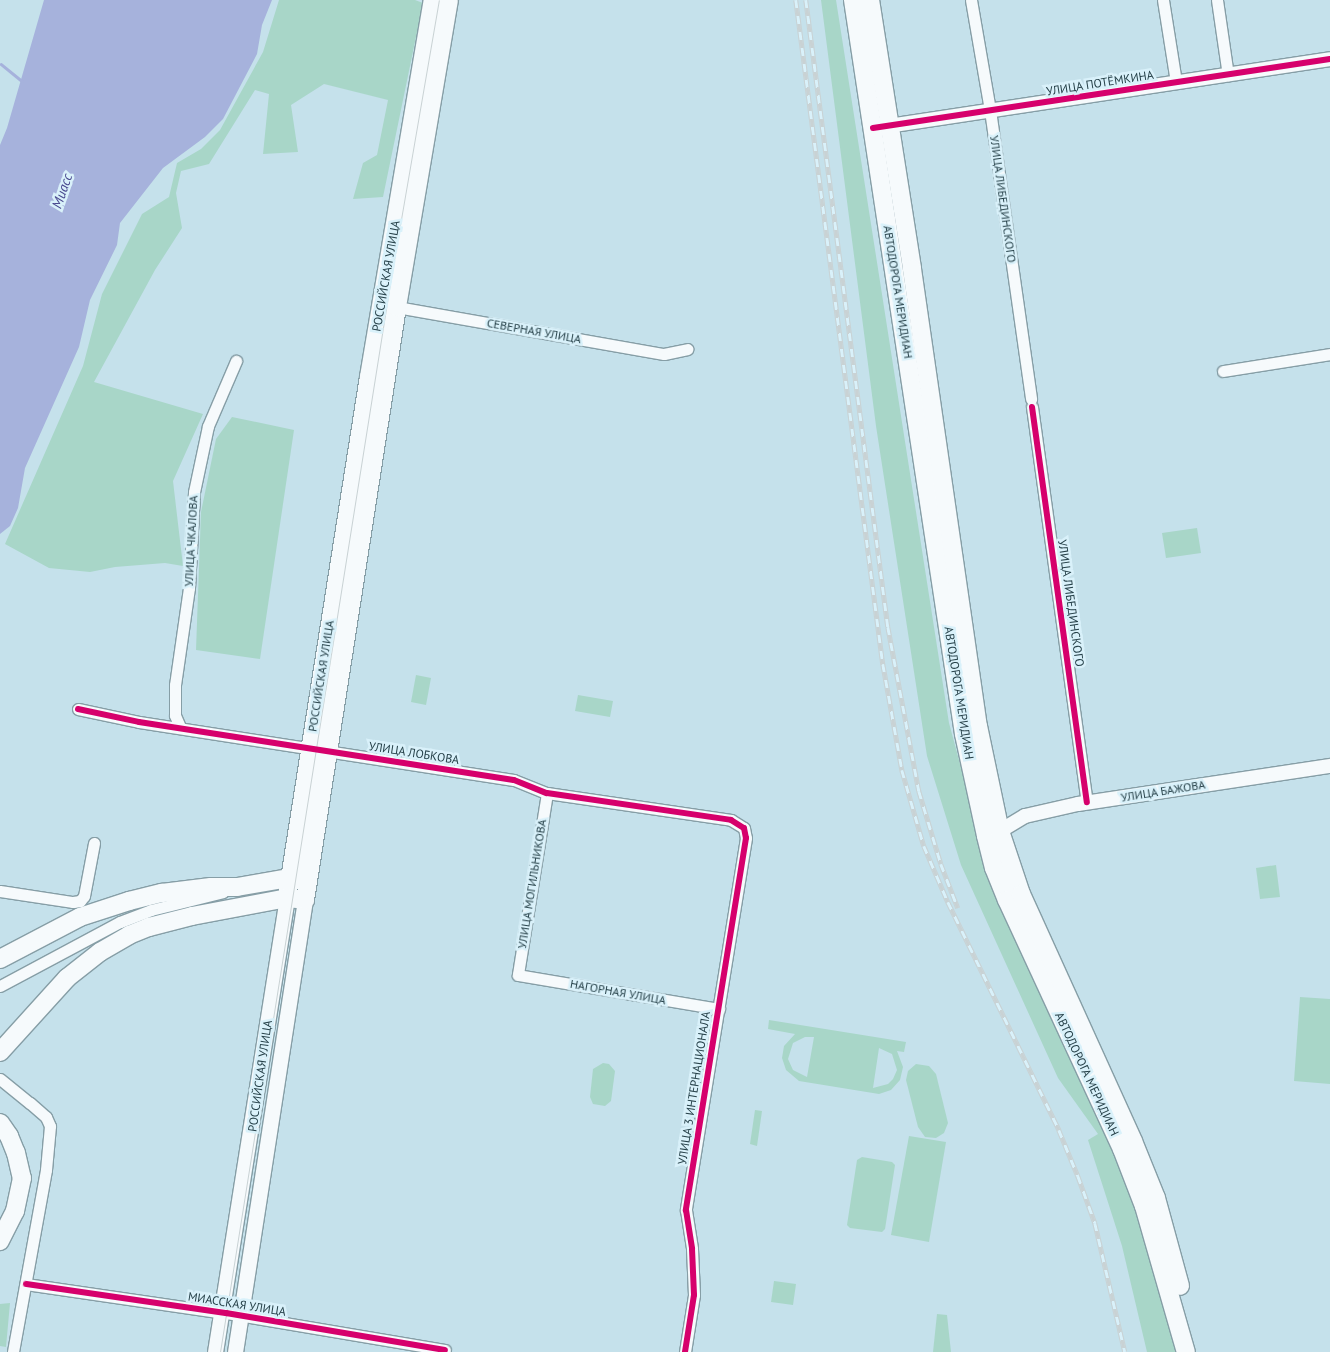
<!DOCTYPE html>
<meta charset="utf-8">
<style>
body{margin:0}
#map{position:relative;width:1330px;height:1352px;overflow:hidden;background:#c5e1eb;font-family:"PT Sans",sans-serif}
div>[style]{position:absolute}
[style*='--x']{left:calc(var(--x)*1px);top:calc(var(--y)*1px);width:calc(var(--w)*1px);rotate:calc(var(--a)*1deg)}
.green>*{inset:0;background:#a8d6c8}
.water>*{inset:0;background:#a6b2dc}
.stream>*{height:2.5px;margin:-1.25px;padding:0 1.25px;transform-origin:1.25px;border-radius:1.25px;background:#a6b2dc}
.roads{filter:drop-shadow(1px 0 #869ea6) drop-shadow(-1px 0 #869ea6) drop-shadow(0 1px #869ea6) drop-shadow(0 -1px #869ea6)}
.minor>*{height:11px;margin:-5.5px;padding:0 5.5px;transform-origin:5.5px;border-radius:5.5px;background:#f6fafc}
.tertiary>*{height:14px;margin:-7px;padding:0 7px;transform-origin:7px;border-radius:7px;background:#f6fafc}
.secondary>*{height:15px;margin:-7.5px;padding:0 7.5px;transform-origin:7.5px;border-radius:7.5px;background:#f6fafc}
.primary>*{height:18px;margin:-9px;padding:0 9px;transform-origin:9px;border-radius:9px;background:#f6fafc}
.tram>*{height:1px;margin:-0.5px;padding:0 0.5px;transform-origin:0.5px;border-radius:0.5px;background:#c9d2d4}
.rail>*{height:4.5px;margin-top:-2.25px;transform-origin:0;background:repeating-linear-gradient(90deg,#d9f1fa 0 8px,#c9d2d4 0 16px);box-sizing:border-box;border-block:1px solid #c9d2d4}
.cycleway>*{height:6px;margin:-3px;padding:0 3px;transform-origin:3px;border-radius:3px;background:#d6006c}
span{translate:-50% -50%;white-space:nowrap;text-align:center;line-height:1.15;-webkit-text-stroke:5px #d9f1fa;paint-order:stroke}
.street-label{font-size:12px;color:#264149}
.water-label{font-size:14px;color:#48488e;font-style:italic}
</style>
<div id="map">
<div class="green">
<i style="clip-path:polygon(279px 0,415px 0,423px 3px,383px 197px,353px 199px,363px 163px,377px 155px,388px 100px,324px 84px,291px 105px,298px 152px,263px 154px,269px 94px,255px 90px,209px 164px,181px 171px,176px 193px,182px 228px,155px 270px,94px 382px,203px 414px,173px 481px,183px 566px,165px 563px,115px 567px,90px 572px,49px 568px,5px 544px,83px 366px,102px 294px,142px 214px,169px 197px,177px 163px,201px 149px,220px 130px,263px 52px)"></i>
<i style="clip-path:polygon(821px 0,836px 0,949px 723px,985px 856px,1140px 1210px,1178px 1352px,1147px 1352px,1122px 1246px,1088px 1140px,1098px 1134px,1058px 1078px,961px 865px,927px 756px,876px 426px)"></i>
<i style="clip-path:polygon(232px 417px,294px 430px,260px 659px,196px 650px,201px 512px,216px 439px)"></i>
<i style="clip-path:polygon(1197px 528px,1201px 553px,1166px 558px,1162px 533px)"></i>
<i style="clip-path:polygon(416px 675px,431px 678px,426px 705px,411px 702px)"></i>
<i style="clip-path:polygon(578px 695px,613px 701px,610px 717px,575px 711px)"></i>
<i style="clip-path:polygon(1276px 865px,1280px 897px,1260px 899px,1256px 868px)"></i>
<i style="clip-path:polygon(1300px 997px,1330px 999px,1330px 1084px,1294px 1081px)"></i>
<i style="clip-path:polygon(evenodd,769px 1020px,906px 1042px,904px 1052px,897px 1051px,903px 1067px,900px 1080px,891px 1090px,879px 1094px,799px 1081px,786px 1070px,782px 1058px,784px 1046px,795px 1034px,768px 1029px,769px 1020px,805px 1037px,814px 1037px,807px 1077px,793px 1070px,788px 1059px,793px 1043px,805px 1037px,769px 1020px,879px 1048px,892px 1054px,897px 1070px,893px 1079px,888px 1084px,873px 1088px,879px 1048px)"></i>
<i style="clip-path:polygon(603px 1063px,609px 1064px,615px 1071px,611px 1101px,605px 1106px,593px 1104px,590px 1097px,593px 1069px)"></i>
<i style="clip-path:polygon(916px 1064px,929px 1066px,936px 1074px,948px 1123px,944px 1133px,936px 1138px,925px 1137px,918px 1127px,906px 1080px,908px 1071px)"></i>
<i style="clip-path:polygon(755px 1110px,762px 1111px,757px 1146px,750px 1144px)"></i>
<i style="clip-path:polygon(909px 1136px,946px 1142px,929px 1242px,891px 1235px)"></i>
<i style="clip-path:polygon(862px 1157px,892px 1162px,895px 1165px,885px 1229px,882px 1232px,850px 1228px,847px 1225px,857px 1160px)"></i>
<i style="clip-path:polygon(774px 1281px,796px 1284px,793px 1305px,771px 1302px)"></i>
<i style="clip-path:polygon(10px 1303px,6px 1347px,0 1346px,0 1304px)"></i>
<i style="clip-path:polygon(937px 1314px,947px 1315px,951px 1352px,933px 1352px)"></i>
</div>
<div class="water">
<i style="clip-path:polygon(44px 0,272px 0,262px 25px,257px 54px,223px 119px,205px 137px,163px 168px,120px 223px,117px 245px,90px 300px,79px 347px,25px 468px,18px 508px,10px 526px,0 534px,0 145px,7px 128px)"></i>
</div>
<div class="stream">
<i style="--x:1;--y:64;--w:27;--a:39"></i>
</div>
<div class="roads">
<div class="minor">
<i style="--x:971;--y:0;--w:112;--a:80.2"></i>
<i style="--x:990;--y:110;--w:292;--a:81.9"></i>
<i style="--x:1163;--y:0;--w:83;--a:81"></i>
<i style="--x:1217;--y:0;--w:76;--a:81.7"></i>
<i style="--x:391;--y:306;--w:277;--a:10"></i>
<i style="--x:664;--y:354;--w:24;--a:-12"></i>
<i style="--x:1223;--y:371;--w:108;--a:-9"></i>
<i style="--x:1032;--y:407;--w:399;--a:82.1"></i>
<i style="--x:78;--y:709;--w:62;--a:12"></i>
<i style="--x:139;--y:722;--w:379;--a:8.8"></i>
<i style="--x:514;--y:780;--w:35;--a:22"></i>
<i style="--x:547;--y:793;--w:186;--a:8.3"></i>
<i style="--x:731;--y:820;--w:15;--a:32"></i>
<i style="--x:744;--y:828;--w:10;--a:79"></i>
<i style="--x:746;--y:838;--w:377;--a:99.2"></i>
<i style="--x:686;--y:1210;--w:39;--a:81"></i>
<i style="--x:692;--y:1249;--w:46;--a:87.5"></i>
<i style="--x:694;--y:1295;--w:58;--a:99"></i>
<i style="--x:180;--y:727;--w:13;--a:-113"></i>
<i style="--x:175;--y:715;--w:30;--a:-90"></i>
<i style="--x:175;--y:685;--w:98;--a:-81.8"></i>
<i style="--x:189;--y:588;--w:96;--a:-87"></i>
<i style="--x:194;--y:492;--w:67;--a:-78"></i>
<i style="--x:208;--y:426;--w:71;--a:-66.7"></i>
<i style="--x:547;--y:793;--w:184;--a:99.1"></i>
<i style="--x:518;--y:975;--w:204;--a:9.6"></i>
<i style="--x:0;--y:891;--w:74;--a:8.6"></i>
<i style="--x:73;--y:902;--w:7;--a:-8"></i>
<i style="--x:80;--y:901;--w:6;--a:-51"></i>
<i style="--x:84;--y:896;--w:54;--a:-79.3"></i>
<i style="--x:0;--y:986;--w:136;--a:-28.1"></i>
<i style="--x:120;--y:922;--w:33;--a:-21"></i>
<i style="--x:151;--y:910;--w:74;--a:-14"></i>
<i style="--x:0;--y:1079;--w:38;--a:39"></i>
<i style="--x:30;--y:1103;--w:21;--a:41"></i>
<i style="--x:46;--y:1117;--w:10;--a:66"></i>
<i style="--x:50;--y:1126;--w:44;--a:95.2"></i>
<i style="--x:46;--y:1170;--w:185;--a:100.3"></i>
<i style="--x:26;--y:1284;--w:202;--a:8.3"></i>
<i style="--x:226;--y:1313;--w:222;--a:9.6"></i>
</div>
<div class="tertiary">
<i style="--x:881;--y:127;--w:454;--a:-8.6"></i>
<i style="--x:1000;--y:831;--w:29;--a:-31"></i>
<i style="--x:1025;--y:816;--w:54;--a:-12.8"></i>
<i style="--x:1078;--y:804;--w:255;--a:-8.6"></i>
</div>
<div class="secondary">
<i style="--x:215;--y:1352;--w:460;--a:-81"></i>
<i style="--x:235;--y:1352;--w:457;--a:-81.2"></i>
</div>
<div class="primary">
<i style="--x:853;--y:0;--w:742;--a:81.4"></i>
<i style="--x:964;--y:734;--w:104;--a:77.8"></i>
<i style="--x:986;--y:836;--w:33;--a:76"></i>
<i style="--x:994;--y:868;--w:35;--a:68"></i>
<i style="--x:1007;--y:900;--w:274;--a:65.2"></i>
<i style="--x:1122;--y:1149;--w:61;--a:68.9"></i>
<i style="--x:1144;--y:1206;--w:152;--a:74"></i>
<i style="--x:870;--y:0;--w:272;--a:81.1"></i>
<i style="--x:912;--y:269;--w:462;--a:81.8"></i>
<i style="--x:978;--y:726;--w:107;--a:78.2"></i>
<i style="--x:1000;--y:831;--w:66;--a:71.6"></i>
<i style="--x:1021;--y:894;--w:271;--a:65.6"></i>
<i style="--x:1133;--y:1141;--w:61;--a:68"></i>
<i style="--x:1156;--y:1198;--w:91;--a:74.7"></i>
<i style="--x:287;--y:898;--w:527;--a:-81.06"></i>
<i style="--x:369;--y:377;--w:382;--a:-80.4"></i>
<i style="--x:0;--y:959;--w:90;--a:-27.7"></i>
<i style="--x:80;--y:917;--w:52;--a:-18.1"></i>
<i style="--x:129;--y:901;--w:34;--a:-14"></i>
<i style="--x:162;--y:893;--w:49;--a:-7"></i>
<i style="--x:211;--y:887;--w:26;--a:0"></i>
<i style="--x:237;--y:887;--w:65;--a:-9.8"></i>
<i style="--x:0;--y:1052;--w:100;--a:-47.8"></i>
<i style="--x:67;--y:978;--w:42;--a:-38.2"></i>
<i style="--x:100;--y:952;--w:34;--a:-30"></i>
<i style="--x:129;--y:935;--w:22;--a:-22"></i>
<i style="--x:149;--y:927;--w:44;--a:-14.3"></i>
<i style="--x:192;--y:916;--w:97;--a:-10.7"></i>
<i style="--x:287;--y:898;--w:18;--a:6"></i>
<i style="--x:305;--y:900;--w:600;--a:-81.18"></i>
<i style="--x:397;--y:307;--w:311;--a:-80.4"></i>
<i style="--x:0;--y:1123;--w:16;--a:55"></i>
<i style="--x:9;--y:1136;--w:18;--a:68"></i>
<i style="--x:16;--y:1153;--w:26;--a:77"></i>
<i style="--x:22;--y:1178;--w:34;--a:102"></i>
<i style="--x:15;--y:1211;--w:34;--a:117"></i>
</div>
</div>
<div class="tram">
<i style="--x:220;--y:1352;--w:1082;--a:-80.96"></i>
<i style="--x:390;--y:283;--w:287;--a:-80.2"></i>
</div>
<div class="rail">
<i style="--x:796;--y:0;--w:670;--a:82.54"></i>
<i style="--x:883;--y:664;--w:108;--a:79.8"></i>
<i style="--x:902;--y:770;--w:79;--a:73.9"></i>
<i style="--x:924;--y:846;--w:61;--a:66.8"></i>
<i style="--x:948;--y:902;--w:254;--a:64"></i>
<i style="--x:1059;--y:1130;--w:50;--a:67.6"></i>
<i style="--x:1078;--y:1176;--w:50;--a:70.1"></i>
<i style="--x:1095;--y:1223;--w:132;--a:76.9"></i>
<i style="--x:806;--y:0;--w:632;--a:82.55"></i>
<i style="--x:888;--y:627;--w:167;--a:79.3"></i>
<i style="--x:919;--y:791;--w:76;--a:73.2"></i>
<i style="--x:941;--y:864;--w:47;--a:68.9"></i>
</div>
<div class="cycleway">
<i style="--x:873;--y:128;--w:462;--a:-8.6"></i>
<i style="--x:1032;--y:407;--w:399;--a:82.1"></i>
<i style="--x:78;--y:709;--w:62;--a:12"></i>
<i style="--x:139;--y:722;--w:379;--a:8.8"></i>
<i style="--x:514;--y:780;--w:35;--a:22"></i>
<i style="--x:547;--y:793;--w:186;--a:8.3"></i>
<i style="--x:731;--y:820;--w:15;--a:32"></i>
<i style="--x:744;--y:828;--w:10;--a:79"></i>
<i style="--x:746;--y:838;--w:377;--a:99.2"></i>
<i style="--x:686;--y:1210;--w:39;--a:81"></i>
<i style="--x:692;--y:1249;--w:46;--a:87.5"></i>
<i style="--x:694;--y:1295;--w:58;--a:99"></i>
<i style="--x:26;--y:1284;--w:202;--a:8.3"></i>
<i style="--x:226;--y:1313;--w:222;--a:9.6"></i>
</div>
<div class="street-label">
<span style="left:1100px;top:83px;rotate:-9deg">УЛИЦА ПОТЁМКИНА</span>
<span style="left:1003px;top:199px;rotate:82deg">УЛИЦА ЛИБЕДИНСКОГО</span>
<span style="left:386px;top:276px;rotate:-80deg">РОССИЙСКАЯ УЛИЦА</span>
<span style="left:898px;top:292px;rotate:81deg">АВТОДОРОГА МЕРИДИАН</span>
<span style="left:534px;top:331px;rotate:10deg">СЕВЕРНАЯ УЛИЦА</span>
<span style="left:191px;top:541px;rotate:-87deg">УЛИЦА ЧКАЛОВА</span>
<span style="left:1071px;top:603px;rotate:82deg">УЛИЦА ЛИБЕДИНСКОГО</span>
<span style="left:321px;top:676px;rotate:-81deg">РОССИЙСКАЯ УЛИЦА</span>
<span style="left:959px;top:693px;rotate:81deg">АВТОДОРОГА МЕРИДИАН</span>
<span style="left:414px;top:753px;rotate:9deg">УЛИЦА ЛОБКОВА</span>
<span style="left:1163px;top:791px;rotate:-9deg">УЛИЦА БАЖОВА</span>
<span style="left:532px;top:884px;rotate:-81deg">УЛИЦА МОГИЛЬНИКОВА</span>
<span style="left:618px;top:992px;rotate:10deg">НАГОРНАЯ УЛИЦА</span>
<span style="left:1087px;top:1074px;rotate:65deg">АВТОДОРОГА МЕРИДИАН</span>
<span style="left:260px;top:1076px;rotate:-82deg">РОССИЙСКАЯ УЛИЦА</span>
<span style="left:694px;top:1088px;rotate:-81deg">УЛИЦА 3 ИНТЕРНАЦИОНАЛА</span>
<span style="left:237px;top:1304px;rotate:9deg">МИАССКАЯ УЛИЦА</span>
</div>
<div class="water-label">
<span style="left:62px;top:191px;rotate:-71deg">Миасс</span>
</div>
</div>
